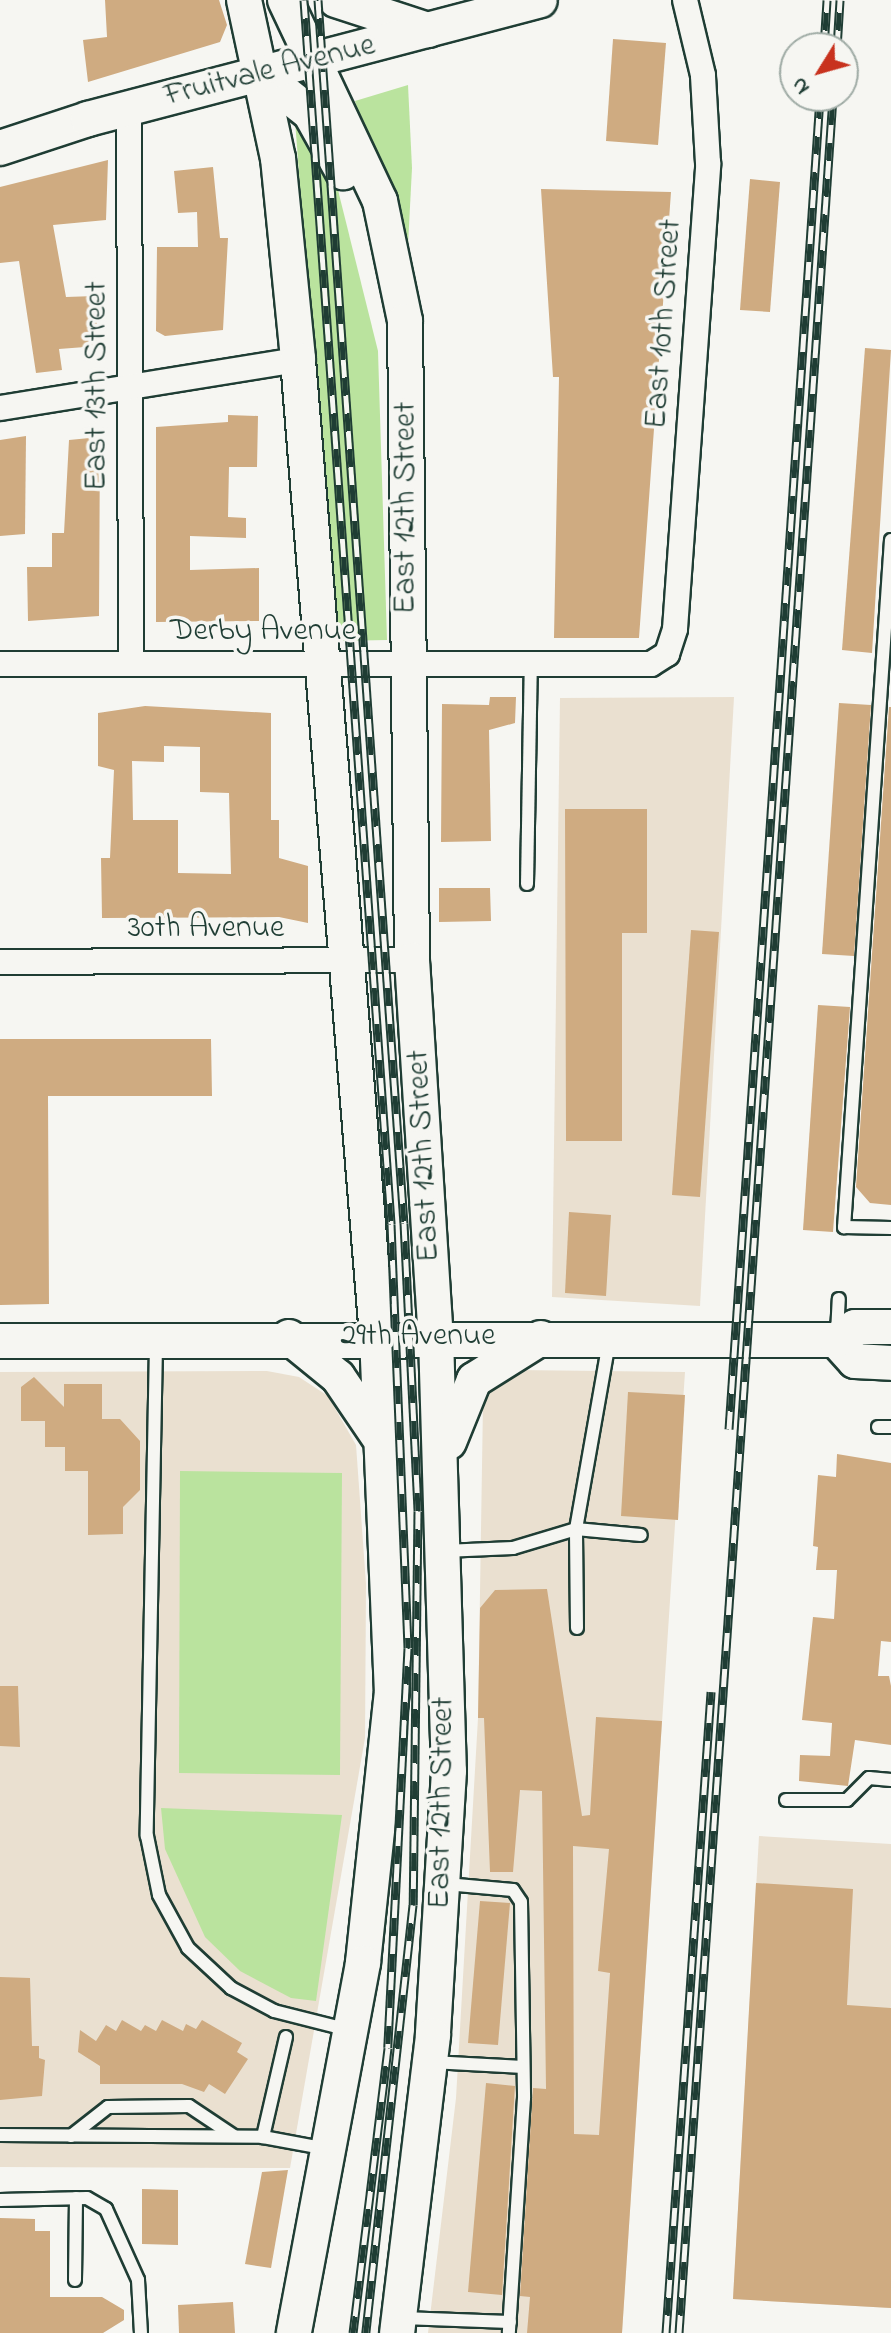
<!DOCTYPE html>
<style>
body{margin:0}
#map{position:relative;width:891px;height:2333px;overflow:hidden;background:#f6f6f2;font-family:"Indie Flower",sans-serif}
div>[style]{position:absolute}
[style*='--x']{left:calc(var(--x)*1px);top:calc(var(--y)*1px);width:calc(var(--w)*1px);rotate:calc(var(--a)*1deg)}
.built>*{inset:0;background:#eae0d0}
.green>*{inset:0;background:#bae39e}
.building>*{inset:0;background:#cfab81}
.roads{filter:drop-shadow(2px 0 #1f3d34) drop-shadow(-2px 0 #1f3d34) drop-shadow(0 2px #1f3d34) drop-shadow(0 -2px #1f3d34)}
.lane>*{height:12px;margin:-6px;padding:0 6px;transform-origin:6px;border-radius:6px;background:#f6f6f2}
.street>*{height:24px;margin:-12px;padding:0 12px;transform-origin:12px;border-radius:12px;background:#f6f6f2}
.secondary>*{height:34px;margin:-17px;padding:0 17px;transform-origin:17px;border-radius:17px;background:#f6f6f2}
.rail>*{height:9px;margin-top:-4.5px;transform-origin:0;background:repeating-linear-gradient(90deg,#f6f6f2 0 18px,#1f3d34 0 36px);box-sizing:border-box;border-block:2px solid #1f3d34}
span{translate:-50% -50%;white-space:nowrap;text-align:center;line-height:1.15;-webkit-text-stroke:7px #f6f6f2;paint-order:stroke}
.street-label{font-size:32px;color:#1f3d34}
.north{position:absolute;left:779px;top:32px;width:80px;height:80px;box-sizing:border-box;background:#f6f6f2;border:2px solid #a0aca6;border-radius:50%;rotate:233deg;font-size:22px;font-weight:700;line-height:32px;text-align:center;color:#1f3d34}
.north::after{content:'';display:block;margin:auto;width:28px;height:36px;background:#c8321e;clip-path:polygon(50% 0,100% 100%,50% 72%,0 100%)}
</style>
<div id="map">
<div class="built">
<i style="clip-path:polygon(734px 697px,700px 1306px,552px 1297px,560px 698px)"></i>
<i style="clip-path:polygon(516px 1370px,685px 1372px,622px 2333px,428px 2333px,456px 2098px,478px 1718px,483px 1403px,493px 1381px)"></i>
<i style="clip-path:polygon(267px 1371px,299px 1377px,328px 1396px,356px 1445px,366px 1584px,365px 1738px,290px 2168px,0 2167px,0 1372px)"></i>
<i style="clip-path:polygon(759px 1836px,891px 1844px,891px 2308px,733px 2299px)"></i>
</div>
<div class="green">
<i style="clip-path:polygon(408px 85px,412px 168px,407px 265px,355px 101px)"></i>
<i style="clip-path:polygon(295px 120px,334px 174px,378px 351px,387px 640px,334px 641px)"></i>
<i style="clip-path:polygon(180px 1471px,342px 1473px,340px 1775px,179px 1773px)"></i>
<i style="clip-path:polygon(161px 1808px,342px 1815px,316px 2001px,291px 1998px,240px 1971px,205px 1937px,165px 1849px)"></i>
</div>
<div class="building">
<i style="clip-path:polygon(105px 0,219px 0,227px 25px,220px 42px,88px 82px,83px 40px,107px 37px)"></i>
<i style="clip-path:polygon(613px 39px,666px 43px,658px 145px,606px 141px)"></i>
<i style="clip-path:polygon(108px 160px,106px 220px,53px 225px,66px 297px,95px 296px,98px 346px,59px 349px,62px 370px,36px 373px,19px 261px,0 263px,0 187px)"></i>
<i style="clip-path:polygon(213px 167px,220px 238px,228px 238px,223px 330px,165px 336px,156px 331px,157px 247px,198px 247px,197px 212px,178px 213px,174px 171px)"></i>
<i style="clip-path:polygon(750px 179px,780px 182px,770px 312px,740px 310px)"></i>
<i style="clip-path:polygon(541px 189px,671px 192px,639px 638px,554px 638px,559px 377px,553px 377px)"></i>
<i style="clip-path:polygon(865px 348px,891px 350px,872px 653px,842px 650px)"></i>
<i style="clip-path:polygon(228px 415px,258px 416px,257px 467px,229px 467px,228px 517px,246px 518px,246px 538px,190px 536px,190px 570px,259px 568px,259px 621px,156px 622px,156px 427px,228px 422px)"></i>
<i style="clip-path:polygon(26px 436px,25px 534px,0 536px,0 440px)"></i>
<i style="clip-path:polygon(100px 437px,99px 616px,28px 621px,27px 567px,52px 567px,52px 533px,64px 533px,69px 440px)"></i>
<i style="clip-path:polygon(490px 697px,516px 697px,515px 723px,489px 730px,491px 841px,441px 842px,442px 704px,489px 705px)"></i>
<i style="clip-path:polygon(839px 703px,871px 705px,854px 956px,822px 954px)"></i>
<i style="clip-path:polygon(evenodd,145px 706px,271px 713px,271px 820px,279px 820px,279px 858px,308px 866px,308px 923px,279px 917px,102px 918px,101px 858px,110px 858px,114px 770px,98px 766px,98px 713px,145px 706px,164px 746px,200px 747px,200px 792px,229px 793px,231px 874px,178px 873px,178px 820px,133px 820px,132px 761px,164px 762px,164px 746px)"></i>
<i style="clip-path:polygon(889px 707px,891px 707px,891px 1205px,870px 1203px,856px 1187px)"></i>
<i style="clip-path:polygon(565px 809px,647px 809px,647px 933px,622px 933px,622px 1141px,566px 1141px)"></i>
<i style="clip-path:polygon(439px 888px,490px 888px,491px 921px,439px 922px)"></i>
<i style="clip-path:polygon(691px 930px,719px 932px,700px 1197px,672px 1195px)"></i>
<i style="clip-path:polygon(818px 1005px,850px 1007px,833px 1232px,803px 1230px)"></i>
<i style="clip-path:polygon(0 1039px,211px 1039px,212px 1096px,48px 1096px,49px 1304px,0 1305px)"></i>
<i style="clip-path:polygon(569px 1212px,611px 1215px,606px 1296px,565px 1293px)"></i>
<i style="clip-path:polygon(34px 1377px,64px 1407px,64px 1384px,102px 1384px,102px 1419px,120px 1419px,140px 1441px,140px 1490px,123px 1507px,123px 1534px,88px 1535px,88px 1471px,65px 1471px,65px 1447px,45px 1447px,45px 1421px,21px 1421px,21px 1387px)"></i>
<i style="clip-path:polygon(628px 1392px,685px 1395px,678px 1520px,621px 1516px)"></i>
<i style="clip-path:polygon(837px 1454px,891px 1463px,891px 1642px,881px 1641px,878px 1676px,889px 1676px,891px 1686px,891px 1745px,855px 1740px,848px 1786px,799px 1781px,800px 1755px,830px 1756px,832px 1723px,802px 1720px,813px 1617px,834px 1619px,837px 1570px,816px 1570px,818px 1547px,813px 1546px,818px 1475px,836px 1477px)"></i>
<i style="clip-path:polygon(evenodd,547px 1589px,582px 1816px,590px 1815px,596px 1717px,662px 1721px,622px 2333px,527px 2333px,530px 2297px,520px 2296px,533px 2088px,546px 2089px,542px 1791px,520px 1790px,513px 1872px,490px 1872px,484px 1718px,478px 1718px,480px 1608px,495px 1590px,547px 1589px,573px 1846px,609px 1849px,598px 1971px,610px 1973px,599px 2135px,574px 2134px,573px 1846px)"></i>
<i style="clip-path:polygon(0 1686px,18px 1686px,20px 1747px,0 1746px)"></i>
<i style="clip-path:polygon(756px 1883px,853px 1889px,847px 2005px,891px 2008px,891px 2308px,733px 2299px)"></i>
<i style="clip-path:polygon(480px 1901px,510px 1903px,498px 2045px,468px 2043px)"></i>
<i style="clip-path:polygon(0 1977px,30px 1978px,32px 2046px,39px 2046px,39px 2058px,45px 2060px,42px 2096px,0 2100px)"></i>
<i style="clip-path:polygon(122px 2020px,141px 2031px,145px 2025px,156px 2031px,162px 2020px,183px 2031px,186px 2024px,196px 2029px,202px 2020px,242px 2043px,237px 2052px,248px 2059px,225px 2094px,209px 2084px,204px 2092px,182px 2084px,100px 2084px,100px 2066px,78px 2052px,80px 2030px,96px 2041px,106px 2025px,116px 2031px)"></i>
<i style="clip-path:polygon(486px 2083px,515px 2086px,502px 2295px,468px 2292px)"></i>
<i style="clip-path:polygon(288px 2170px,271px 2268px,245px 2264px,262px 2172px)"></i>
<i style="clip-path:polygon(142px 2189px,178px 2190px,178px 2245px,142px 2244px)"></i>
<i style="clip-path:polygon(0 2218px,35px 2219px,35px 2231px,50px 2231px,50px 2297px,102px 2297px,124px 2310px,124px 2320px,103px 2333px,0 2333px)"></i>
<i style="clip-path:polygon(233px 2302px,235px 2333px,179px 2333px,178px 2305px)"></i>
</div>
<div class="roads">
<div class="lane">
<i style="--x:891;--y:540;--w:689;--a:93.91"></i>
<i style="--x:844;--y:1227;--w:47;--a:1.2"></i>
<i style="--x:527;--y:884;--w:220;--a:-89"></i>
<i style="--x:837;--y:1333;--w:34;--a:-87"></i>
<i style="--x:156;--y:1345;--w:491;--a:91.1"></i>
<i style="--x:147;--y:1836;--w:60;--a:78.5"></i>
<i style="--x:159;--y:1895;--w:60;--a:61.3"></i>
<i style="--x:188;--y:1948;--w:59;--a:42.9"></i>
<i style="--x:231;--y:1988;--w:49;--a:28.1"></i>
<i style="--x:274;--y:2011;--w:77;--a:14.2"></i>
<i style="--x:878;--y:1427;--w:13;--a:0"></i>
<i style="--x:444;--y:1551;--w:69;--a:-2.5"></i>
<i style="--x:513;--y:1548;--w:66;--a:-16.8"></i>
<i style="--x:576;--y:1529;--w:65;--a:5.3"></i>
<i style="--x:577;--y:1628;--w:99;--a:-90.6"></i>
<i style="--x:576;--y:1529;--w:191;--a:-80"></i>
<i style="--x:786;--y:1800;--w:61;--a:0"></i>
<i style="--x:847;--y:1800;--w:31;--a:-45"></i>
<i style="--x:869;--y:1778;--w:22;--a:5"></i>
<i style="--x:446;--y:1884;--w:67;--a:5.1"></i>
<i style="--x:513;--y:1890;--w:14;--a:56"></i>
<i style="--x:521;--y:1902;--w:196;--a:89.1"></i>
<i style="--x:524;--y:2098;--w:235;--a:93.7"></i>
<i style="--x:286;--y:2037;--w:103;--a:103"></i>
<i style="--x:263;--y:2137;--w:65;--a:10.6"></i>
<i style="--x:433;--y:2062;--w:89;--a:3.2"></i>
<i style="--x:0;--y:2135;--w:263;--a:0.4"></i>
<i style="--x:71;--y:2136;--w:47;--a:-38.1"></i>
<i style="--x:108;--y:2107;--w:81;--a:-0.7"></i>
<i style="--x:189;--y:2106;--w:54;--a:33.7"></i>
<i style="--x:0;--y:2200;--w:87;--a:-1.3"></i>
<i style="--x:87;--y:2198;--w:22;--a:30"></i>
<i style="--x:106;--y:2209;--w:78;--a:65.7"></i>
<i style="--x:138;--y:2280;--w:53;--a:86.8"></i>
<i style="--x:75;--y:2280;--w:82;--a:-89.3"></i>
<i style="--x:402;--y:2318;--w:108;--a:2.1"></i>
</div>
<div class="street">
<i style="--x:129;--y:108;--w:556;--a:89.79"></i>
<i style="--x:0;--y:408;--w:302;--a:-9.2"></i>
<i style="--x:0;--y:664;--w:651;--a:0"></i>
<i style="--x:651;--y:664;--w:19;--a:-32"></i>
<i style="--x:667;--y:654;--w:26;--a:-72"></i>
<i style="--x:675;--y:629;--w:467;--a:-85.9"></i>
<i style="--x:708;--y:163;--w:88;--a:-93.3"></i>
<i style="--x:703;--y:75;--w:77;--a:-103.5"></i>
<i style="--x:0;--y:962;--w:412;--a:-0.3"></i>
</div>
<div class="secondary">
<i style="--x:244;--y:0;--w:162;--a:77.9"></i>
<i style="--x:278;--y:158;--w:203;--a:84.3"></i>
<i style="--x:298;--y:360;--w:979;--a:85.37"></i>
<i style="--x:377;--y:1336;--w:355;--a:87.6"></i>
<i style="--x:392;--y:1691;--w:274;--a:96.1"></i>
<i style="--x:363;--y:1963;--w:376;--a:100.6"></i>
<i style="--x:285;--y:0;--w:222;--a:64.7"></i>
<i style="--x:380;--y:201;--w:123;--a:78.2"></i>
<i style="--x:405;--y:321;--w:639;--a:89.37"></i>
<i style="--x:412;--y:960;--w:378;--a:86.4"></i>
<i style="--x:436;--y:1337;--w:434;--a:88.3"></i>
<i style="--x:449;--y:1771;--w:265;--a:93.5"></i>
<i style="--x:433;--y:2036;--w:299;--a:96.9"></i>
<i style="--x:336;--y:0;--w:97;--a:18.1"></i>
<i style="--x:262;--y:75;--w:61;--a:38.4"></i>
<i style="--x:310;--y:113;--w:68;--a:60.8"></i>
<i style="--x:0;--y:148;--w:93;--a:-18.2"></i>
<i style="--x:88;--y:119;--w:467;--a:-14.7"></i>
<i style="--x:289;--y:1337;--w:63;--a:39.2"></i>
<i style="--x:338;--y:1377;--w:71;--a:55.9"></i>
<i style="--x:836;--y:1340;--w:28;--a:48"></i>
<i style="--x:855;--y:1361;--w:36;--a:3"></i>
<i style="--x:0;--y:1341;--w:836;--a:-0.07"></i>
<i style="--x:836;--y:1340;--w:23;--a:-34"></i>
<i style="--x:855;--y:1327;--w:36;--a:0"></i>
<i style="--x:449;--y:1442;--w:67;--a:-68"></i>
<i style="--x:474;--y:1380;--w:79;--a:-32.1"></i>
</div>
</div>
<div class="rail">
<i style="--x:304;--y:0;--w:1227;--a:85.93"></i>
<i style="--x:391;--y:1224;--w:424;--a:87.7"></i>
<i style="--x:408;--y:1648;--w:400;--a:92.9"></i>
<i style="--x:388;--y:2048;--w:287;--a:97"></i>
<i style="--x:318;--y:0;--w:1226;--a:85.98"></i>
<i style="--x:404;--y:1223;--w:288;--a:87.2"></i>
<i style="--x:418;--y:1511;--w:394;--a:90.7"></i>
<i style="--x:413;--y:1905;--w:431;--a:96.3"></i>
<i style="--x:824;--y:48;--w:48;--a:-86.4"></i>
<i style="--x:837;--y:48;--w:48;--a:-86.4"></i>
<i style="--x:729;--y:1429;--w:1336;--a:-86.09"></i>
<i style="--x:666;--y:2333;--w:643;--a:-85.98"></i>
<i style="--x:679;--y:2333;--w:2242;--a:-86.06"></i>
</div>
<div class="street-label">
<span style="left:270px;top:72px;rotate:-14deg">Fruitvale Avenue</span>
<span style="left:665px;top:324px;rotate:-86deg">East 10th Street</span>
<span style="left:98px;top:386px;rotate:-90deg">East 13th Street</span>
<span style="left:407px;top:508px;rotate:-90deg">East 12th Street</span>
<span style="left:263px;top:632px">Derby Avenue</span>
<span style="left:206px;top:929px">30th Avenue</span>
<span style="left:425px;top:1156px;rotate:-93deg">East 12th Street</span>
<span style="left:418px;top:1337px">29th Avenue</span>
<span style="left:443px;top:1803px;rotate:-89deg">East 12th Street</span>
</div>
<div class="north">N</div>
</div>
